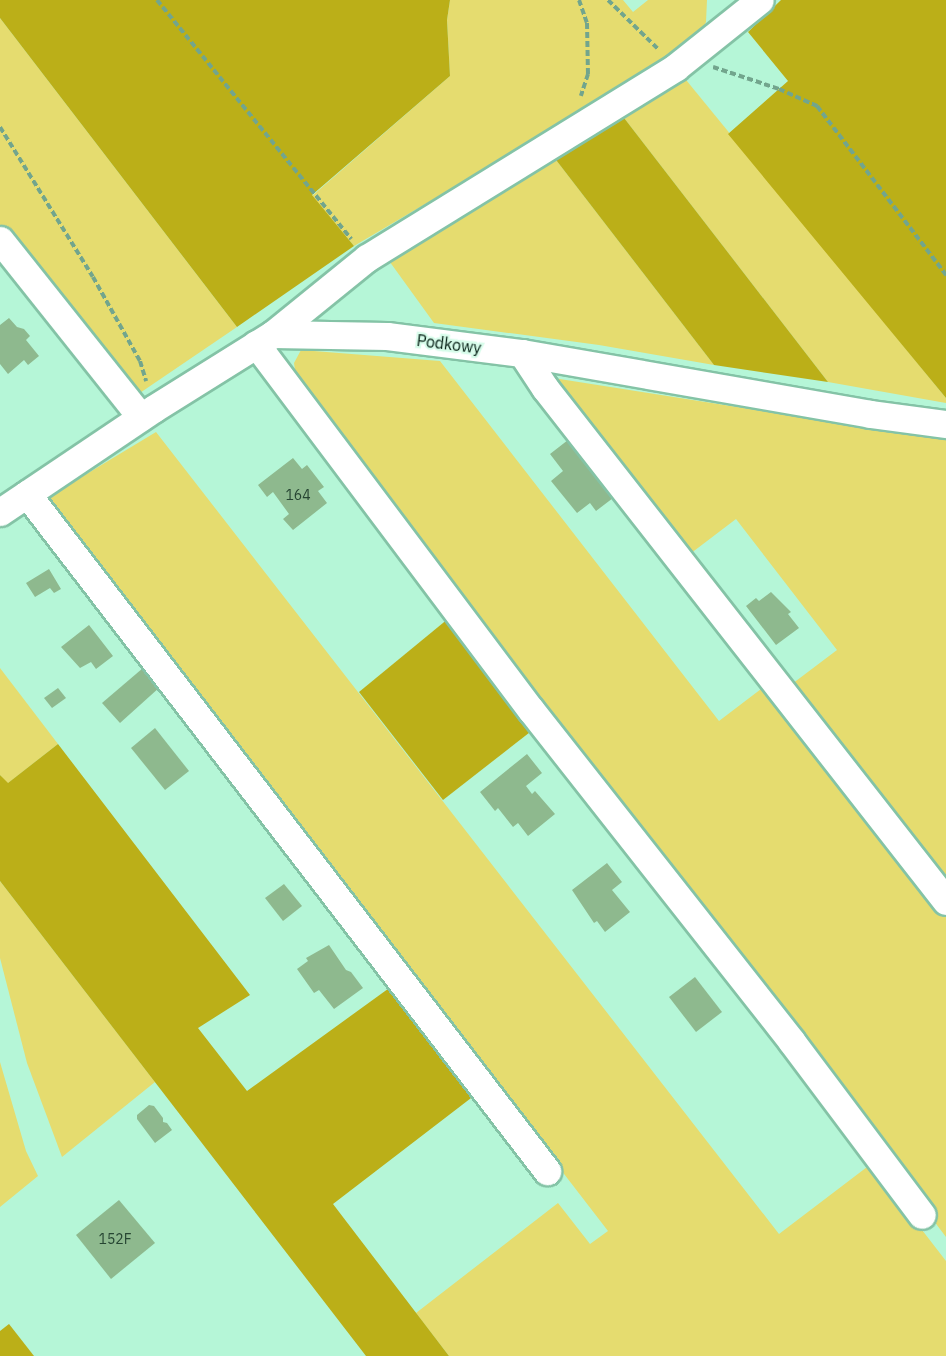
<!DOCTYPE html>
<style>
body{margin:0}
#map{position:relative;width:946px;height:1356px;overflow:hidden;background:#b5f6d7;font-family:"IBM Plex Sans",sans-serif}
div>[style]{position:absolute}
[style*='--x']{left:calc(var(--x)*1px);top:calc(var(--y)*1px);width:calc(var(--w)*1px);rotate:calc(var(--a)*1deg)}
.green>*{inset:0;background:#e5dc6f}
.forest>*{inset:0;background:#bbaf18}
.building>*{inset:0;background:#8eb98e}
.path>*{height:4px;margin-top:-2px;transform-origin:0;background:repeating-linear-gradient(90deg,#72a58d 0 6px,transparent 0 9px)}
.roads{filter:drop-shadow(2px 0 #84c3a6) drop-shadow(-2px 0 #84c3a6) drop-shadow(0 2px #84c3a6) drop-shadow(0 -2px #84c3a6)}
.minor>*{height:27px;margin:-13.5px;padding:0 13.5px;transform-origin:13.5px;border-radius:13.5px;background:#fff}
span{translate:-50% -50%;white-space:nowrap;text-align:center;line-height:1.15;-webkit-text-stroke:4.5px #d7fcea;paint-order:stroke}
.number-label{font-size:14px;color:#264532}
.number-label span{-webkit-text-stroke-width:0}
.street-label{font-size:16px;color:#041e13}
</style>
<div id="map">
<div class="green">
<i style="clip-path:polygon(450px 0,623px 0,633px 12px,648px 0,707px 0,706px 22px,698px 38px,669px 60px,354px 246px,312px 196px,450px 76px,447px 20px)"></i>
<i style="clip-path:polygon(0 18px,237px 327px,131px 399px,0 231px)"></i>
<i style="clip-path:polygon(682px 75px,946px 398px,946px 403px,828px 382px,621px 114px)"></i>
<i style="clip-path:polygon(553px 156px,714px 365px,599px 345px,434px 323px,387px 258px)"></i>
<i style="clip-path:polygon(301px 350px,440px 361px,719px 721px,769px 683px,946px 911px,946px 1237px,296px 377px,294px 363px)"></i>
<i style="clip-path:polygon(547px 377px,946px 440px,946px 892px,788px 687px,837px 650px,736px 519px,686px 557px)"></i>
<i style="clip-path:polygon(156px 432px,779px 1234px,871px 1164px,946px 1261px,946px 1356px,449px 1356px,416px 1313px,558px 1203px,590px 1244px,608px 1231px,41px 496px,65px 487px)"></i>
<i style="clip-path:polygon(0 668px,58px 744px,7px 784px,0 775px)"></i>
<i style="clip-path:polygon(0 881px,155px 1082px,62px 1157px,27px 1063px,0 958px)"></i>
<i style="clip-path:polygon(0 1062px,26px 1151px,38px 1176px,0 1207px)"></i>
</div>
<div class="forest">
<i style="clip-path:polygon(0 0,450px 0,447px 20px,450px 76px,312px 195px,354px 246px,237px 327px,0 18px)"></i>
<i style="clip-path:polygon(781px 0,946px 0,946px 398px,728px 134px,788px 81px,748px 32px)"></i>
<i style="clip-path:polygon(621px 114px,828px 382px,714px 365px,553px 156px)"></i>
<i style="clip-path:polygon(449px 618px,534px 729px,443px 800px,359px 692px)"></i>
<i style="clip-path:polygon(58px 744px,250px 995px,198px 1028px,247px 1091px,392px 986px,475px 1095px,333px 1204px,449px 1356px,366px 1356px,0 881px,0 775px,8px 783px)"></i>
<i style="clip-path:polygon(9px 1324px,34px 1356px,0 1356px,0 1331px)"></i>
</div>
<div class="building">
<i style="clip-path:polygon(9px 318px,17px 327px,24px 329px,30px 336px,26px 340px,39px 356px,28px 365px,24px 360px,8px 374px,0 364px,0 325px)"></i>
<i style="clip-path:polygon(568px 440px,613px 498px,596px 511px,590px 503px,577px 513px,551px 481px,563px 471px,550px 454px)"></i>
<i style="clip-path:polygon(293px 458px,302px 469px,307px 465px,324px 487px,318px 491px,327px 503px,293px 530px,283px 519px,289px 514px,273px 492px,267px 497px,258px 485px)"></i>
<i style="clip-path:polygon(49px 569px,61px 589px,54px 593px,50px 588px,35px 597px,26px 583px)"></i>
<i style="clip-path:polygon(771px 592px,791px 612px,788px 614px,799px 628px,776px 645px,746px 606px,756px 598px,759px 601px)"></i>
<i style="clip-path:polygon(89px 625px,113px 656px,96px 669px,91px 662px,80px 668px,61px 647px)"></i>
<i style="clip-path:polygon(143px 668px,160px 687px,120px 723px,102px 703px)"></i>
<i style="clip-path:polygon(58px 688px,66px 698px,52px 708px,44px 698px)"></i>
<i style="clip-path:polygon(155px 728px,189px 771px,165px 790px,131px 748px)"></i>
<i style="clip-path:polygon(527px 754px,542px 773px,526px 786px,532px 794px,535px 791px,555px 814px,528px 836px,518px 823px,513px 827px,498px 808px,495px 811px,480px 792px)"></i>
<i style="clip-path:polygon(607px 863px,622px 882px,612px 890px,630px 912px,605px 932px,597px 921px,594px 923px,572px 890px)"></i>
<i style="clip-path:polygon(284px 884px,302px 906px,283px 921px,265px 898px)"></i>
<i style="clip-path:polygon(329px 945px,346px 970px,351px 972px,363px 988px,334px 1009px,319px 990px,314px 993px,297px 969px,308px 961px,306px 958px)"></i>
<i style="clip-path:polygon(695px 977px,722px 1012px,696px 1032px,669px 997px)"></i>
<i style="clip-path:polygon(149px 1105px,154px 1106px,163px 1118px,163px 1122px,167px 1123px,172px 1130px,155px 1143px,137px 1119px,137px 1115px)"></i>
<i style="clip-path:polygon(119px 1200px,155px 1243px,111px 1279px,76px 1235px)"></i>
</div>
<div class="path">
<i style="--x:157;--y:0;--w:308;--a:50.9"></i>
<i style="--x:579;--y:0;--w:24;--a:71"></i>
<i style="--x:587;--y:23;--w:51;--a:88.9"></i>
<i style="--x:588;--y:74;--w:23;--a:108"></i>
<i style="--x:608;--y:0;--w:71;--a:44.4"></i>
<i style="--x:713;--y:67;--w:70;--a:18.4"></i>
<i style="--x:779;--y:89;--w:42;--a:24.1"></i>
<i style="--x:817;--y:106;--w:213;--a:52.6"></i>
<i style="--x:0;--y:127;--w:176;--a:58.2"></i>
<i style="--x:93;--y:277;--w:96;--a:60.8"></i>
<i style="--x:140;--y:361;--w:21;--a:73"></i>
</div>
<div class="roads">
<div class="minor">
<i style="--x:0;--y:240;--w:226;--a:51.5"></i>
<i style="--x:273;--y:334;--w:121;--a:-39"></i>
<i style="--x:367;--y:258;--w:363;--a:-31.7"></i>
<i style="--x:676;--y:67;--w:107;--a:-38.6"></i>
<i style="--x:256;--y:344;--w:458;--a:53.1"></i>
<i style="--x:531;--y:710;--w:422;--a:51.8"></i>
<i style="--x:792;--y:1042;--w:216;--a:53.1"></i>
<i style="--x:522;--y:353;--w:42;--a:56.7"></i>
<i style="--x:545;--y:388;--w:651;--a:51.99"></i>
<i style="--x:27;--y:494;--w:854;--a:52.47"></i>
<i style="--x:0;--y:512;--w:184;--a:-33.9"></i>
<i style="--x:153;--y:409;--w:142;--a:-32"></i>
<i style="--x:273;--y:334;--w:114;--a:1"></i>
<i style="--x:387;--y:336;--w:136;--a:7.2"></i>
<i style="--x:522;--y:353;--w:353;--a:9.9"></i>
<i style="--x:870;--y:414;--w:77;--a:7.5"></i>
</div>
</div>
<div class="number-label">
<span style="left:298px;top:495px">164</span>
<span style="left:115px;top:1239px">152F</span>
</div>
<div class="street-label">
<span style="left:449px;top:344px;rotate:7deg">Podkowy</span>
</div>
</div>
